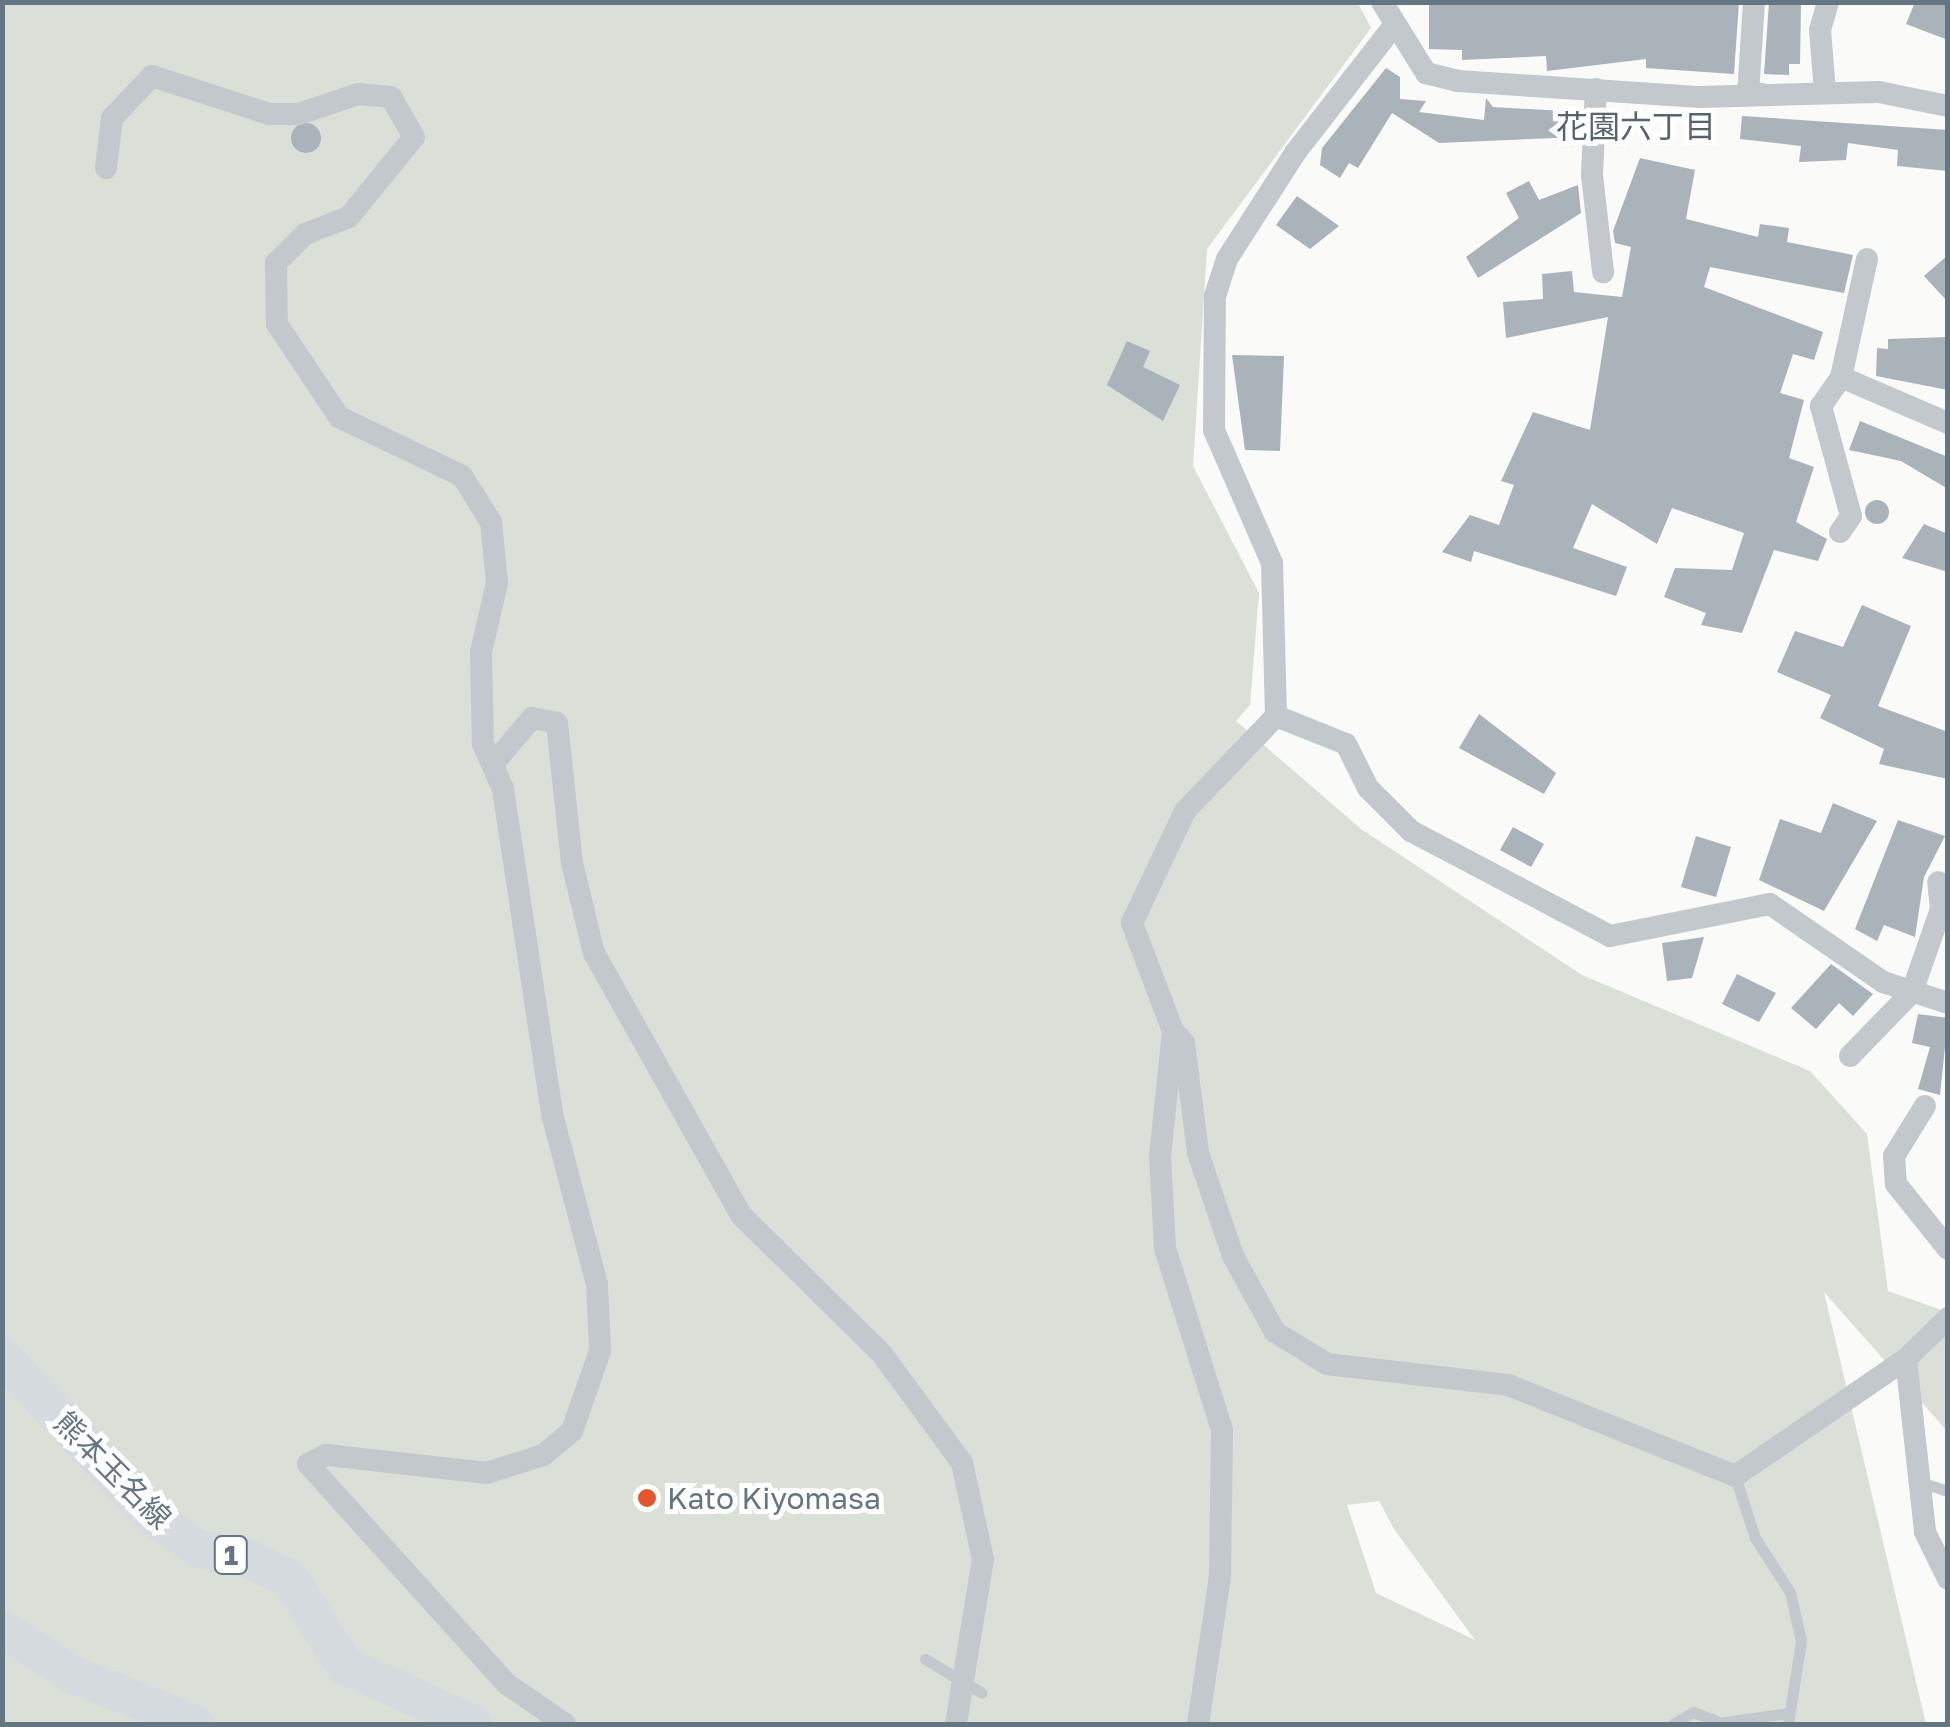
<!DOCTYPE html>
<meta charset="utf-8">
<style>
body{margin:0}
#map{position:relative;width:1950px;height:1727px;overflow:hidden;background:#fafaf8;font-family:"Golos Text","Noto Sans JP",sans-serif}
div>[style]{position:absolute}
[style*='--x']{left:calc(var(--x)*1px);top:calc(var(--y)*1px);width:calc(var(--w)*1px);rotate:calc(var(--a)*1deg)}
.green>*{inset:0;background:#dadfd7}
.building>*{inset:0;background:#aab3b9}
.round{border-radius:50%}
.service>*{height:11px;margin:-5.5px;padding:0 5.5px;transform-origin:5.5px;border-radius:5.5px;background:#c3c8cc}
.minor>*{height:22px;margin:-11px;padding:0 11px;transform-origin:11px;border-radius:11px;background:#c3c8cc}
.primary>*{height:38px;margin:-19px;padding:0 19px;transform-origin:19px;border-radius:19px;background:#d6dbdf}
.dots>*{width:28px;height:28px;translate:-50% -50%;box-sizing:border-box;border:5px solid #fff;border-radius:50%}
span{translate:-50% -50%;white-space:nowrap;text-align:center;line-height:1.15;-webkit-text-stroke:10px #fff;paint-order:stroke}
.shield-label span{padding:2px 8px;background:#fff;border:2px solid;border-radius:8px;-webkit-text-stroke-width:0}
.shield-label{font-size:28px;color:#657683;font-weight:700}
.street-label{font-size:30px;color:#657683}
.poi-label{font-size:30px;color:#657683}
.left{translate:0 -50%;text-align:left}
.neighbourhood-label{font-size:32px;color:#57646e}
.frame{position:absolute;inset:0;border:5px solid #657683;pointer-events:none}
</style>
<div id="map">
<div class="green">
<i style="clip-path:polygon(evenodd,3px 3px,1358px 3px,1371px 28px,1207px 249px,1193px 466px,1259px 593px,1250px 705px,1236px 721px,1361px 829px,1582px 975px,1810px 1071px,1867px 1134px,1888px 1291px,1947px 1312px,1947px 1431px,1824px 1292px,1926px 1724px,3px 1724px,3px 3px,1379px 1501px,1394px 1529px,1475px 1640px,1376px 1593px,1347px 1505px,1379px 1501px)"></i>
</div>
<div class="building">
<i style="clip-path:polygon(1429px 2px,1739px 2px,1734px 74px,1646px 68px,1646px 59px,1547px 71px,1546px 56px,1462px 60px,1462px 50px,1429px 49px)"></i>
<i style="clip-path:polygon(1769px 2px,1801px 2px,1800px 64px,1789px 64px,1789px 75px,1764px 74px)"></i>
<i style="clip-path:polygon(1915px 2px,1948px 2px,1948px 40px,1906px 24px)"></i>
<i style="clip-path:polygon(1386px 68px,1400px 77px,1400px 99px,1426px 101px,1419px 112px,1484px 120px,1486px 98px,1493px 107px,1580px 112px,1579px 137px,1439px 143px,1392px 113px,1358px 168px,1349px 163px,1340px 178px,1320px 165px,1322px 148px)"></i>
<i style="clip-path:polygon(1742px 116px,1948px 130px,1948px 171px,1897px 166px,1898px 150px,1848px 143px,1846px 160px,1799px 162px,1801px 146px,1740px 139px)"></i>
<i class="round" style="left:291px;top:123px;width:30px;height:30px"></i>
<i style="clip-path:polygon(1640px 158px,1695px 170px,1686px 219px,1758px 237px,1760px 224px,1789px 228px,1787px 242px,1853px 255px,1844px 293px,1710px 267px,1704px 287px,1823px 332px,1814px 360px,1793px 354px,1780px 393px,1804px 400px,1789px 458px,1814px 467px,1796px 522px,1827px 539px,1818px 561px,1774px 550px,1742px 633px,1701px 625px,1706px 613px,1664px 597px,1675px 568px,1732px 570px,1744px 533px,1672px 508px,1657px 544px,1592px 504px,1573px 548px,1627px 567px,1616px 596px,1474px 551px,1471px 562px,1442px 552px,1470px 515px,1499px 525px,1514px 485px,1501px 481px,1533px 412px,1590px 430px,1608px 317px,1506px 338px,1503px 302px,1543px 299px,1542px 274px,1572px 271px,1574px 292px,1622px 297px,1631px 247px,1615px 243px,1613px 231px)"></i>
<i style="clip-path:polygon(1529px 181px,1539px 200px,1578px 185px,1581px 213px,1478px 278px,1466px 257px,1519px 218px,1506px 193px)"></i>
<i style="clip-path:polygon(1297px 196px,1339px 226px,1310px 249px,1276px 225px)"></i>
<i style="clip-path:polygon(1948px 255px,1948px 302px,1924px 276px)"></i>
<i style="clip-path:polygon(1948px 337px,1948px 390px,1876px 376px,1877px 348px,1888px 349px,1888px 339px)"></i>
<i style="clip-path:polygon(1127px 341px,1150px 351px,1143px 367px,1180px 385px,1163px 421px,1107px 385px)"></i>
<i style="clip-path:polygon(1232px 355px,1284px 356px,1280px 451px,1245px 450px)"></i>
<i style="clip-path:polygon(1860px 421px,1948px 457px,1948px 489px,1901px 461px,1849px 450px)"></i>
<i class="round" style="left:1865px;top:500px;width:24px;height:24px"></i>
<i style="clip-path:polygon(1924px 524px,1948px 534px,1948px 572px,1902px 558px)"></i>
<i style="clip-path:polygon(1862px 605px,1911px 626px,1878px 706px,1948px 732px,1948px 779px,1879px 764px,1884px 749px,1820px 718px,1831px 695px,1777px 672px,1795px 631px,1843px 647px)"></i>
<i style="clip-path:polygon(1479px 714px,1556px 773px,1544px 794px,1459px 748px)"></i>
<i style="clip-path:polygon(1833px 803px,1877px 821px,1824px 911px,1759px 880px,1780px 819px,1821px 833px)"></i>
<i style="clip-path:polygon(1898px 820px,1945px 836px,1924px 877px,1915px 937px,1884px 925px,1877px 941px,1855px 929px)"></i>
<i style="clip-path:polygon(1513px 827px,1544px 844px,1531px 867px,1500px 850px)"></i>
<i style="clip-path:polygon(1696px 836px,1731px 847px,1716px 897px,1681px 887px)"></i>
<i style="clip-path:polygon(1704px 937px,1692px 978px,1667px 981px,1662px 943px)"></i>
<i style="clip-path:polygon(1831px 964px,1873px 994px,1853px 1016px,1839px 1003px,1816px 1029px,1791px 1008px)"></i>
<i style="clip-path:polygon(1737px 974px,1776px 993px,1759px 1022px,1722px 1004px)"></i>
<i style="clip-path:polygon(1918px 1014px,1948px 1018px,1940px 1095px,1918px 1089px,1930px 1047px,1912px 1043px)"></i>
</div>
<div class="service">
<i style="--x:1735;--y:1476;--w:65;--a:72.1"></i>
<i style="--x:1755;--y:1538;--w:64;--a:57.1"></i>
<i style="--x:1790;--y:1592;--w:50;--a:77.3"></i>
<i style="--x:1801;--y:1641;--w:84;--a:98.9"></i>
<i style="--x:1920;--y:1482;--w:29;--a:18"></i>
<i style="--x:925;--y:1659;--w:66;--a:30.8"></i>
<i style="--x:1673;--y:1724;--w:23;--a:-31"></i>
<i style="--x:1693;--y:1712;--w:23;--a:20"></i>
<i style="--x:1711;--y:1724;--w:78;--a:-8.1"></i>
</div>
<div class="minor">
<i style="--x:1382;--y:2;--w:84;--a:58.2"></i>
<i style="--x:1426;--y:73;--w:33;--a:14"></i>
<i style="--x:1458;--y:81;--w:243;--a:3.8"></i>
<i style="--x:1700;--y:97;--w:179;--a:-1.6"></i>
<i style="--x:1879;--y:92;--w:70;--a:11.5"></i>
<i style="--x:1754;--y:2;--w:93;--a:93.7"></i>
<i style="--x:1748;--y:95;--w:14;--a:-4"></i>
<i style="--x:1596;--y:89;--w:86;--a:92.7"></i>
<i style="--x:1592;--y:175;--w:98;--a:83.5"></i>
<i style="--x:1825;--y:92;--w:62;--a:-94.6"></i>
<i style="--x:1820;--y:30;--w:29;--a:-74"></i>
<i style="--x:106;--y:168;--w:50;--a:-83.2"></i>
<i style="--x:112;--y:118;--w:58;--a:-46.4"></i>
<i style="--x:152;--y:76;--w:123;--a:18"></i>
<i style="--x:269;--y:114;--w:30;--a:0"></i>
<i style="--x:299;--y:114;--w:62;--a:-18.7"></i>
<i style="--x:358;--y:94;--w:33;--a:5"></i>
<i style="--x:391;--y:97;--w:46;--a:60.1"></i>
<i style="--x:414;--y:137;--w:103;--a:129.1"></i>
<i style="--x:349;--y:217;--w:47;--a:158.9"></i>
<i style="--x:305;--y:234;--w:41;--a:135"></i>
<i style="--x:276;--y:263;--w:61;--a:89.1"></i>
<i style="--x:277;--y:324;--w:112;--a:56.3"></i>
<i style="--x:339;--y:417;--w:136;--a:25.6"></i>
<i style="--x:462;--y:476;--w:54;--a:57.8"></i>
<i style="--x:491;--y:522;--w:61;--a:84.4"></i>
<i style="--x:497;--y:583;--w:71;--a:103.1"></i>
<i style="--x:481;--y:652;--w:92;--a:88.8"></i>
<i style="--x:483;--y:744;--w:49;--a:66"></i>
<i style="--x:503;--y:789;--w:329;--a:81.4"></i>
<i style="--x:552;--y:1114;--w:176;--a:75.2"></i>
<i style="--x:597;--y:1284;--w:67;--a:87.4"></i>
<i style="--x:600;--y:1351;--w:85;--a:109.3"></i>
<i style="--x:572;--y:1431;--w:38;--a:140"></i>
<i style="--x:543;--y:1455;--w:59;--a:162.2"></i>
<i style="--x:487;--y:1473;--w:162;--a:-173.6"></i>
<i style="--x:326;--y:1455;--w:20;--a:153"></i>
<i style="--x:308;--y:1464;--w:297;--a:47.9"></i>
<i style="--x:507;--y:1684;--w:70;--a:34.6"></i>
<i style="--x:1867;--y:259;--w:121;--a:102.4"></i>
<i style="--x:1841;--y:377;--w:116;--a:23.3"></i>
<i style="--x:1840;--y:532;--w:19;--a:-55"></i>
<i style="--x:1851;--y:516;--w:114;--a:-105.3"></i>
<i style="--x:1821;--y:406;--w:35;--a:-55"></i>
<i style="--x:1276;--y:716;--w:75;--a:21.8"></i>
<i style="--x:1346;--y:744;--w:49;--a:63.4"></i>
<i style="--x:1368;--y:788;--w:61;--a:45"></i>
<i style="--x:1411;--y:831;--w:225;--a:27.8"></i>
<i style="--x:1610;--y:936;--w:163;--a:-11.3"></i>
<i style="--x:1770;--y:904;--w:137;--a:34.6"></i>
<i style="--x:1883;--y:982;--w:68;--a:17.9"></i>
<i style="--x:493;--y:764;--w:60;--a:-49.7"></i>
<i style="--x:532;--y:718;--w:25;--a:11"></i>
<i style="--x:557;--y:723;--w:141;--a:83.9"></i>
<i style="--x:572;--y:863;--w:93;--a:76.3"></i>
<i style="--x:594;--y:953;--w:300;--a:60.7"></i>
<i style="--x:741;--y:1215;--w:198;--a:44.6"></i>
<i style="--x:882;--y:1354;--w:135;--a:53.7"></i>
<i style="--x:962;--y:1463;--w:98;--a:77.7"></i>
<i style="--x:983;--y:1559;--w:167;--a:99.3"></i>
<i style="--x:1173;--y:1031;--w:16;--a:47"></i>
<i style="--x:1184;--y:1043;--w:111;--a:82.7"></i>
<i style="--x:1198;--y:1153;--w:109;--a:71.2"></i>
<i style="--x:1233;--y:1256;--w:87;--a:61.1"></i>
<i style="--x:1275;--y:1332;--w:61;--a:31.6"></i>
<i style="--x:1327;--y:1364;--w:182;--a:6.6"></i>
<i style="--x:1508;--y:1385;--w:245;--a:21.8"></i>
<i style="--x:1735;--y:1476;--w:207;--a:-34.4"></i>
<i style="--x:1906;--y:1359;--w:59;--a:-44.3"></i>
<i style="--x:1850;--y:1056;--w:89;--a:-45.9"></i>
<i style="--x:1912;--y:992;--w:88;--a:-70.7"></i>
<i style="--x:1941;--y:909;--w:27;--a:-96"></i>
<i style="--x:1925;--y:1106;--w:59;--a:121.8"></i>
<i style="--x:1894;--y:1156;--w:28;--a:86"></i>
<i style="--x:1896;--y:1184;--w:83;--a:51.3"></i>
<i style="--x:1906;--y:1359;--w:174;--a:83.7"></i>
<i style="--x:1925;--y:1532;--w:52;--a:63.9"></i>
<i style="--x:1198;--y:1724;--w:150;--a:-81.5"></i>
<i style="--x:1220;--y:1576;--w:146;--a:-89.2"></i>
<i style="--x:1222;--y:1430;--w:191;--a:-107.4"></i>
<i style="--x:1165;--y:1248;--w:91;--a:-93.1"></i>
<i style="--x:1160;--y:1157;--w:127;--a:-84.1"></i>
<i style="--x:1173;--y:1031;--w:116;--a:-110.8"></i>
<i style="--x:1132;--y:923;--w:124;--a:-64.7"></i>
<i style="--x:1185;--y:811;--w:132;--a:-46.2"></i>
<i style="--x:1276;--y:716;--w:153;--a:-91.5"></i>
<i style="--x:1272;--y:563;--w:145;--a:-113.6"></i>
<i style="--x:1214;--y:430;--w:134;--a:-89.6"></i>
<i style="--x:1215;--y:296;--w:39;--a:-72"></i>
<i style="--x:1227;--y:259;--w:126;--a:-57.3"></i>
<i style="--x:1295;--y:153;--w:158;--a:-52.2"></i>
</div>
<div class="primary">
<i style="--x:2;--y:1356;--w:221;--a:46.8"></i>
<i style="--x:153;--y:1517;--w:55;--a:35.4"></i>
<i style="--x:198;--y:1549;--w:47;--a:9.9"></i>
<i style="--x:244;--y:1557;--w:51;--a:25.6"></i>
<i style="--x:290;--y:1579;--w:102;--a:57.9"></i>
<i style="--x:344;--y:1665;--w:142;--a:24.6"></i>
<i style="--x:2;--y:1629;--w:85;--a:32.6"></i>
<i style="--x:74;--y:1675;--w:131;--a:22"></i>
</div>
<div class="dots">
<i style="left:647px;top:1498px;background:#e4572e"></i>
</div>
<div class="shield-label">
<span style="left:231px;top:1555px">1</span>
</div>
<div class="street-label">
<span style="left:113px;top:1470px;rotate:45deg">熊本玉名線</span>
</div>
<div class="poi-label">
<span class="left" style="left:667px;top:1498px">Kato Kiyomasa</span>
</div>
<div class="neighbourhood-label">
<span style="left:1636px;top:126px">花園六丁目</span>
</div>
<div class="frame"></div>
</div>
